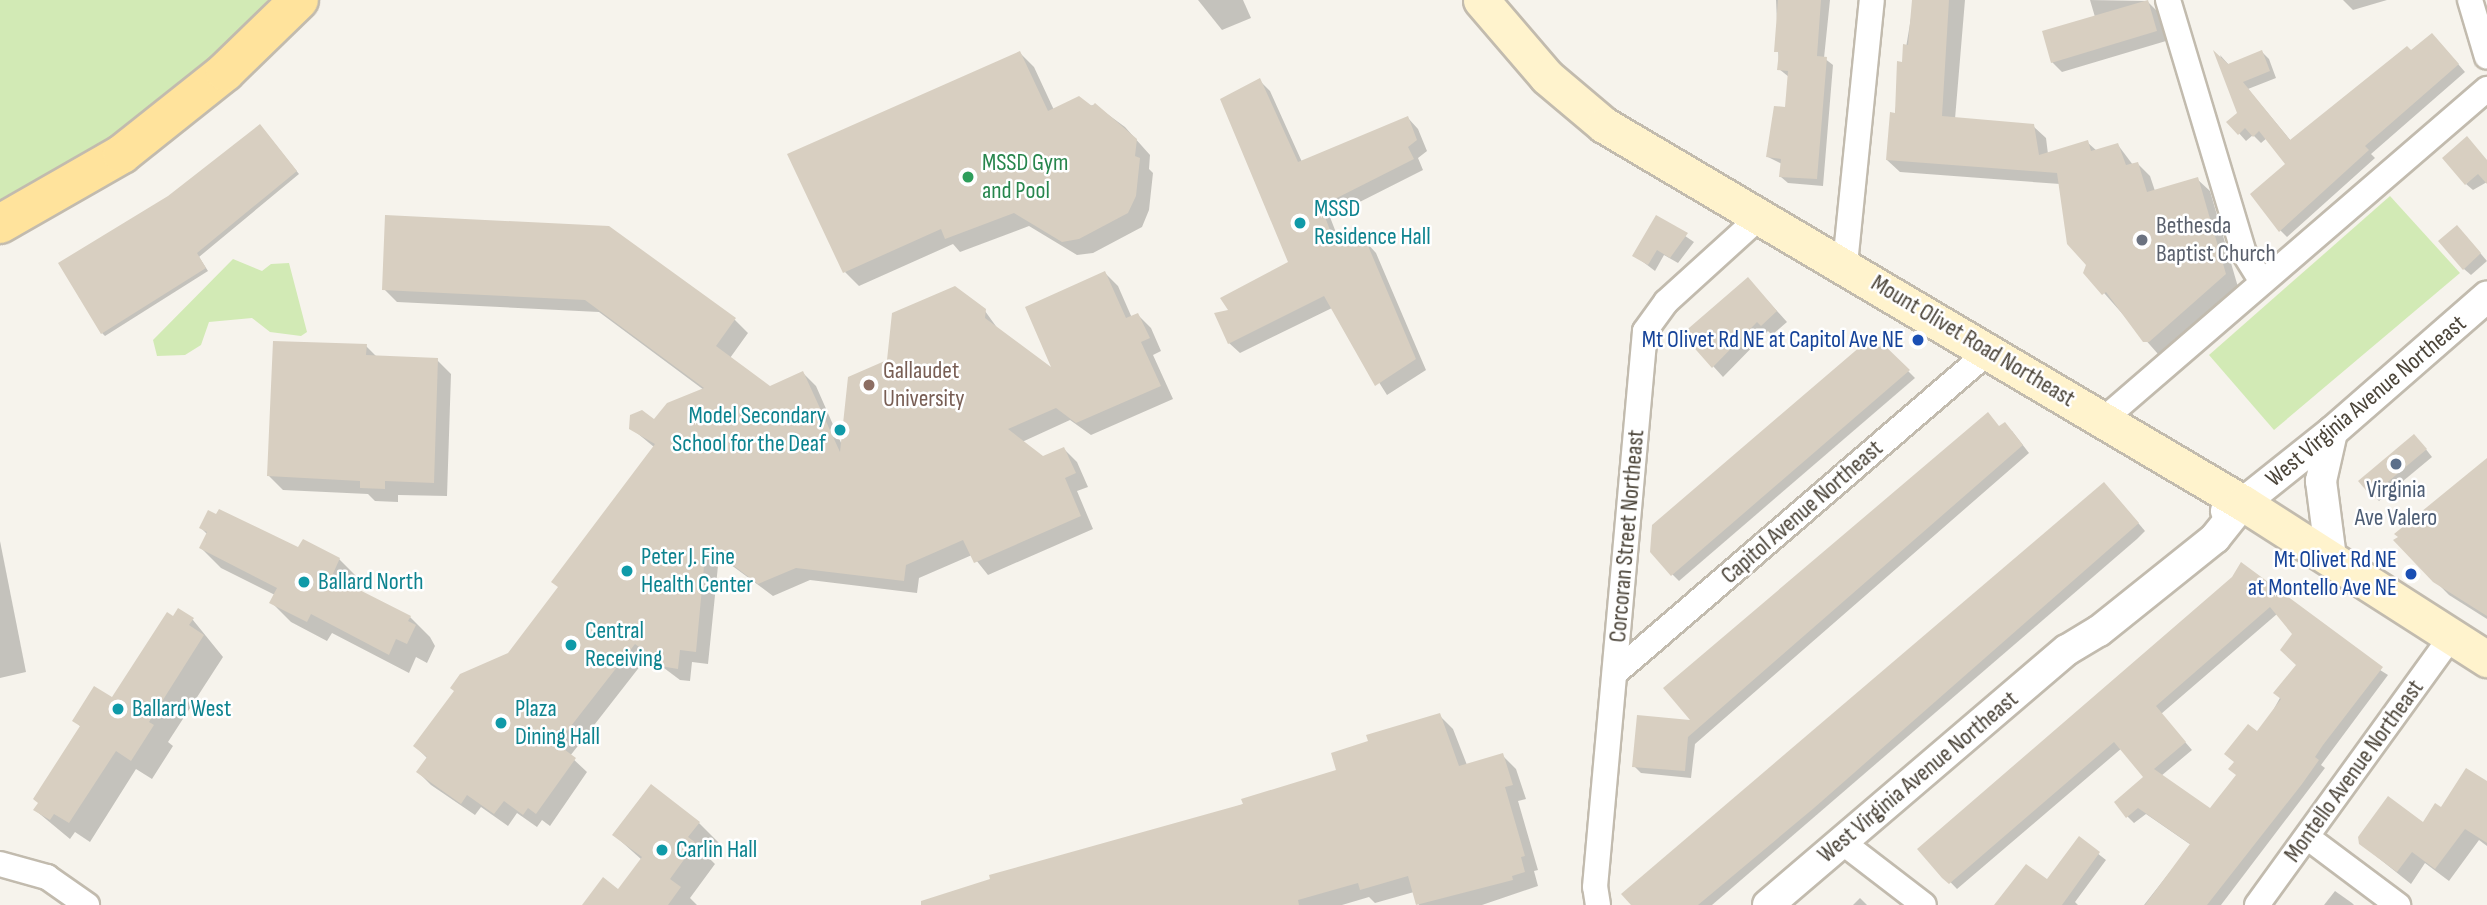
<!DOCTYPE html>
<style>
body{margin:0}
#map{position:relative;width:2487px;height:905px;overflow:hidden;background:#f6f3ec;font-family:"Sofia Sans Condensed",sans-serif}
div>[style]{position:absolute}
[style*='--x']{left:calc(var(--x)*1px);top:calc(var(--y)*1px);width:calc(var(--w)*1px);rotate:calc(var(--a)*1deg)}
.green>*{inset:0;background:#d2eab5}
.shadow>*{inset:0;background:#0003}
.building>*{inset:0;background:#d8cfc1}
.roads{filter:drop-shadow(2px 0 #c2bbae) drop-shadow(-2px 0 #c2bbae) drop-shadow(0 2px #c2bbae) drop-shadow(0 -2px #c2bbae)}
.minor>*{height:24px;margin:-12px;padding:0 12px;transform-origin:12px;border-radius:12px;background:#fff}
.tertiary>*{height:30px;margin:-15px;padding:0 15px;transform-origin:15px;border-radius:15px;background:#fff}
.secondary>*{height:35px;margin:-17.5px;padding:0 17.5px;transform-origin:17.5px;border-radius:17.5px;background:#fff3cd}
.primary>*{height:38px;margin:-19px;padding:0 19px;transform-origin:19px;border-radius:19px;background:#ffe39c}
.dots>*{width:19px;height:19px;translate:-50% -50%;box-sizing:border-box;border:4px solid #fff;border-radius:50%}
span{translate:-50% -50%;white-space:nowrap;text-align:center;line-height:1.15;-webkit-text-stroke:5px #fff;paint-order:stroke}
.leisure-label{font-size:24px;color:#27864d}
.left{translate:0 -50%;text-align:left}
.culture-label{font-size:24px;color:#0d838f}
.right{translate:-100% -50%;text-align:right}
.worship-label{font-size:24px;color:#5b616d}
.transit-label{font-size:24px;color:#164399}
.street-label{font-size:24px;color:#4b4439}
.education-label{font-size:24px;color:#785e54}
.service-label{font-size:24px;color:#4e5e75}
</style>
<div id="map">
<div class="green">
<i style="clip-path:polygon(0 0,268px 0,216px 58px,128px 134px,0 208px)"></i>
<i style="clip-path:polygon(2390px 196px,2460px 273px,2274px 430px,2209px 355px)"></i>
<i style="clip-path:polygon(233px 259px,262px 271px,271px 264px,289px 263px,307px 332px,301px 336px,270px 332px,252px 318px,209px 322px,201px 345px,185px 355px,157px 356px,153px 340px)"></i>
</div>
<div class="shadow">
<i style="clip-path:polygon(1198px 0,1243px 0,1251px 18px,1222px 30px)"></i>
<i style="clip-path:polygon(1776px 0,1830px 0,1824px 58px,1833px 65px,1823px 186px,1788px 183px,1781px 177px,1782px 164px,1768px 157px,1787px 109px,1789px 77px,1779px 69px)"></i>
<i style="clip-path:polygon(1914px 0,1965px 0,1955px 119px,2033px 126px,2046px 138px,2048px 154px,2087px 142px,2097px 151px,2118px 145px,2133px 165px,2138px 164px,2150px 176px,2155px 191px,2197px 179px,2210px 191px,2238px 287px,2158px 354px,2104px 293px,2088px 265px,2060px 184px,1900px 172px,1887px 160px)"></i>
<i style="clip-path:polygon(2090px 0,2147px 1px,2157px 11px,2166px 41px,2062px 72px,2052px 62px,2095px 17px)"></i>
<i style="clip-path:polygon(2343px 0,2387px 0,2353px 10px)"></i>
<i style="clip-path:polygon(2439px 42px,2465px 72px,2371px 154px,2375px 158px,2287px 237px,2280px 230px,2288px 164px,2267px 138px,2261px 143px,2253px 135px,2246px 141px,2229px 122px,2239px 113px,2220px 55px,2229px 65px,2262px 52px,2269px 59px,2276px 78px,2248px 89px,2291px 141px,2411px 52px)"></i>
<i style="clip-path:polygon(1020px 53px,1034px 67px,1054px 110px,1095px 105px,1125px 127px,1150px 155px,1149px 169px,1153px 173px,1149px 210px,1142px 227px,1093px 253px,1077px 255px,1029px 226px,960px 252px,953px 244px,859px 286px,845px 272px)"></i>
<i style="clip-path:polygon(1259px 80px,1270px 91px,1302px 162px,1408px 118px,1418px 129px,1427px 151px,1418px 158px,1423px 170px,1330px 217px,1340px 243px,1366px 242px,1376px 253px,1426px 370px,1387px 395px,1332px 308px,1240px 353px,1229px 343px,1231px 311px,1291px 263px)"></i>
<i style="clip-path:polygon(263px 129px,299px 174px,199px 257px,208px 271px,105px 336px,102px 333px,169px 197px)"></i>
<i style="clip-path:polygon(2487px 161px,2487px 182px,2473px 190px,2466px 184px)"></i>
<i style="clip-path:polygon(387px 217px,735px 320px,748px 333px,730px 358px,770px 388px,803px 373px,816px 386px,842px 445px,889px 361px,985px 311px,998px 329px,1055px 372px,1105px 273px,1118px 286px,1132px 318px,1138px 315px,1151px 328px,1161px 351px,1153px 355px,1173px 399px,1091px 435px,1070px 420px,1022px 442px,1043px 458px,1064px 449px,1077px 462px,1088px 487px,1077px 491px,1093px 529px,988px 575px,972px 555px,919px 578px,917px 593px,810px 580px,773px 596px,719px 556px,708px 664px,692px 662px,690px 681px,680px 680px,648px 656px,570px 756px,587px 772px,550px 826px,542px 820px,537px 827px,517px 813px,508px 826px,481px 807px,475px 815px,431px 785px,418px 772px,428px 759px,415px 746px,509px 655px,560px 588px,654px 447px,631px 428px,655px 422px,704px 390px,599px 312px,397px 302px,384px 289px)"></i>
<i style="clip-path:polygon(1657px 217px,1694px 242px,1678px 263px,1664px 255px,1655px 271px,1634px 255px)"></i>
<i style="clip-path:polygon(2464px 234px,2487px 261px,2471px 275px,2464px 269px)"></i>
<i style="clip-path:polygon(1758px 290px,1787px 322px,1772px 335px,1768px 331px,1723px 377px,1713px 366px)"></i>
<i style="clip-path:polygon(366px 346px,377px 357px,437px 360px,451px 374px,447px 496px,398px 495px,398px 502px,375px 501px,368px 494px,283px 490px,269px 476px)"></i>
<i style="clip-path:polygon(1883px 346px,1915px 378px,1679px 581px,1672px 574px)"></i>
<i style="clip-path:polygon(2000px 428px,2012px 431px,2029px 453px,1695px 744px,1691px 778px,1641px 773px,1634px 766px,1694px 722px)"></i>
<i style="clip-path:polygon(2421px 443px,2432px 457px,2379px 501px,2373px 495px)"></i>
<i style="clip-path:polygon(2487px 461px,2487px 619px,2449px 595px,2396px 541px)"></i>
<i style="clip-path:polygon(2111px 491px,2145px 531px,2137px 539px,1712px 905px,1634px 905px)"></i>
<i style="clip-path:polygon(201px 528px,339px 559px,359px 579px,354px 589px,410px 617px,430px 637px,435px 646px,427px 663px,416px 657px,409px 673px,332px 633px,327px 641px,291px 622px,272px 603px,275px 595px,221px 568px,201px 548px,208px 535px)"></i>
<i style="clip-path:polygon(0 541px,26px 672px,0 678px)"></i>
<i style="clip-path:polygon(evenodd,2234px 578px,2388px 675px,2321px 765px,2325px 768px,2221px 905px,2144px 905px,2191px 845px,2146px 814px,2134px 823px,2127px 816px,2146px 777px,2122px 748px,1957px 889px,1919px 849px,2234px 578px,2277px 614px,2294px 634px,2298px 665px,2237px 776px,2211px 811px,2161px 776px,2192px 750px,2161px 714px,2277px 614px)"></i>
<i style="clip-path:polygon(174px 618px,193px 620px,223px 657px,168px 742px,173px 746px,152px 779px,136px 769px,90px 842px,75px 832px,70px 839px,35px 810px,81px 727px,74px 720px,113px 700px)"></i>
<i style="clip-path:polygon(1439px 715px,1453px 729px,1467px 765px,1502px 755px,1516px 769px,1526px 799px,1518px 801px,1538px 870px,1534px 871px,1538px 886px,1482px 905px,1419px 905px,1414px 892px,1375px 903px,1369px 897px,1342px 905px,945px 905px,1339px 772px,1371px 743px)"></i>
<i style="clip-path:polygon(2487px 784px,2487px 846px,2479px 840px,2449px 881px,2425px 863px,2411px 884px,2361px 844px,2423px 825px)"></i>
<i style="clip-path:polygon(699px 823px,719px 843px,708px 857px,715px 864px,690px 898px,697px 905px,586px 905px,619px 891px,642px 860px,614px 835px)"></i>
<i style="clip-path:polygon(2079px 839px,2106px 860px,2075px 902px,2078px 905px,2003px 905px,2048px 882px)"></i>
<i style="clip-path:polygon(2335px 891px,2352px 903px,2354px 905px,2324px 905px)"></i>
<i style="clip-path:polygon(1860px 898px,1867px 905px,1853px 905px)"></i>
</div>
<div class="building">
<i style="clip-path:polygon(1778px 0,1821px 0,1817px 56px,1827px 57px,1817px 179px,1779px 177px,1781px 159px,1766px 157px,1774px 106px,1785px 107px,1788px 71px,1777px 70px,1779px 52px,1774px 52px)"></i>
<i style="clip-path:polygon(1912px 0,1949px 0,1942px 116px,2034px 124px,2039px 155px,2088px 140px,2091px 151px,2118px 143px,2126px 165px,2138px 162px,2147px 192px,2198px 177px,2226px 274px,2149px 342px,2143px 342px,2106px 292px,2102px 295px,2083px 273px,2086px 265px,2067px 244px,2057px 173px,1886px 160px,1890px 112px,1895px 113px,1897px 61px,1902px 62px,1903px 44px,1908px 45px)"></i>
<i style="clip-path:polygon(2148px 0,2157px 31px,2051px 63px,2042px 31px)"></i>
<i style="clip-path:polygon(2432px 33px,2459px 64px,2365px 146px,2369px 150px,2279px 232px,2250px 194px,2285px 164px,2259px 131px,2253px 137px,2245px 128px,2238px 135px,2226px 122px,2237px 113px,2213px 50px,2228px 64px,2262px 50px,2270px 71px,2243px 82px,2290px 140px,2407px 46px,2411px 50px)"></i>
<i style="clip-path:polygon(1020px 51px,1048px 111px,1079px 96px,1092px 106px,1095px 103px,1137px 139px,1135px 156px,1140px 158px,1136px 196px,1128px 213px,1079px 239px,1062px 242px,1014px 213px,945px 239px,941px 229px,843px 273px,787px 154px)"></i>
<i style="clip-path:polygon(1260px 78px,1298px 162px,1408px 116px,1417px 140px,1408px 147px,1414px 159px,1321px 206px,1334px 241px,1366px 241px,1416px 359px,1375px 386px,1324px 296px,1228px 344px,1214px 313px,1228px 310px,1220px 298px,1288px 262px,1220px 99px)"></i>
<i style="clip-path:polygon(260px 124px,297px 171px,197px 253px,206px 268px,101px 334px,58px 263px,168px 196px)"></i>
<i style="clip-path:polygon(2467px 136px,2487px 160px,2487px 184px,2478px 174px,2465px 185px,2442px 158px)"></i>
<i style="clip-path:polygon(385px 215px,609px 226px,736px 318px,716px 346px,770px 386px,803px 371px,840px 452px,848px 377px,887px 360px,892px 313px,955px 286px,986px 309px,985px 318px,1051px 367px,1025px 307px,1105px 271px,1126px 318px,1138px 313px,1150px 338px,1141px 342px,1161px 386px,1076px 423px,1056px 408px,1008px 429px,1043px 456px,1064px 447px,1076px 473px,1065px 478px,1081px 516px,974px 563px,963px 540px,906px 565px,904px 581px,796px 568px,758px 584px,706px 545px,696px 652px,680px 650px,678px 669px,666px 667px,635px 644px,557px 744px,576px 758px,536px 814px,528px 808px,523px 815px,504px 801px,494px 814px,467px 795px,461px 804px,416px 772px,427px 757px,413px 746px,454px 691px,450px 688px,460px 674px,508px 653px,558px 587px,551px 582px,655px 444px,629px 429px,630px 415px,642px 410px,654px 419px,667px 403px,704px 388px,585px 300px,382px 290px)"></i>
<i style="clip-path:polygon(1656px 215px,1688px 233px,1670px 258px,1657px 250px,1648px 265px,1632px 256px)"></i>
<i style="clip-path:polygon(2457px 225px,2481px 253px,2463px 270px,2438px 241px)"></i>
<i style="clip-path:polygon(1748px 277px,1777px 311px,1761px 326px,1757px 322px,1712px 368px,1682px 334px)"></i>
<i style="clip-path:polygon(1868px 340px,1880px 347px,1882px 343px,1910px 370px,1671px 576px,1650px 552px,1652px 525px)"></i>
<i style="clip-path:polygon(273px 341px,367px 344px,366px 355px,438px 358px,434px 483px,385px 481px,385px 489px,360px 488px,360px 481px,267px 476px)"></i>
<i style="clip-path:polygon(1988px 412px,1999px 426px,2005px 422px,2023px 445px,1688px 737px,1685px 771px,1632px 767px,1637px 715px,1690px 720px,1663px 688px)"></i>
<i style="clip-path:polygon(2414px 434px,2427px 449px,2371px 496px,2358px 481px)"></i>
<i style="clip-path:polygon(2487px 458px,2487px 616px,2433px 582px,2393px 540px,2398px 537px,2394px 534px)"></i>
<i style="clip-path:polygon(2104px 482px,2139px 523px,1814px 808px,1698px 905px,1631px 905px,1621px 894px)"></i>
<i style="clip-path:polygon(219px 509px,298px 547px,303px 539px,340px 558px,332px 576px,411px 616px,408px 621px,416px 625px,407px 644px,396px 639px,389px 655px,311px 614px,307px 622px,269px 603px,277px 588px,199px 548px,207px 532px,199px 528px,208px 510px,216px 514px)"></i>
<i style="clip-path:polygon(evenodd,2241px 562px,2383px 667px,2323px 745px,2315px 757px,2319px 760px,2302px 784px,2207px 905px,2145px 905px,2190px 844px,2138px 808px,2126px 818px,2114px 802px,2143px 777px,2114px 742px,1949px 884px,1942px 878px,1917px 849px,2232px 577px,2241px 562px,2270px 607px,2292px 634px,2280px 650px,2296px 665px,2273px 693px,2281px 699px,2257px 731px,2248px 724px,2224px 754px,2234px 762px,2228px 769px,2236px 775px,2210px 808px,2154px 769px,2186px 742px,2156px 706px,2270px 607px)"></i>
<i style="clip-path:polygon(178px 608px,194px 618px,189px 625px,204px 635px,149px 722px,154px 725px,131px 761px,116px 751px,69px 823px,54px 814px,50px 820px,33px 810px,38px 803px,33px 799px,80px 726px,72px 721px,94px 686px,112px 697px,167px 612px,173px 616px)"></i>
<i style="clip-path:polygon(1440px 713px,1459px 766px,1503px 753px,1513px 785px,1505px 787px,1525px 856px,1521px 857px,1525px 872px,1512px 876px,1513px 880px,1416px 905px,1408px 876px,1360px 890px,1358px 883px,1298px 900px,1299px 905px,921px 905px,921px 901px,990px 879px,989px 875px,1243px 804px,1241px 799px,1336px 770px,1331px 753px,1368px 741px,1366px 735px)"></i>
<i style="clip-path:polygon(2466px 768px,2487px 781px,2487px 843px,2465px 829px,2435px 869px,2412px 852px,2397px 872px,2359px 844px,2358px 837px,2388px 796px,2423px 822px,2435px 803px,2441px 807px)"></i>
<i style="clip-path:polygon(651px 784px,700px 822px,688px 837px,696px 843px,670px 879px,681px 887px,668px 905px,582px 905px,603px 877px,618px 889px,642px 857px,612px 835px)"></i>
<i style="clip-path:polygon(2079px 836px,2100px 852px,2062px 905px,1994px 905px,2026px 864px,2047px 879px)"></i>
</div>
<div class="roads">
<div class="minor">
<i style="--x:2168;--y:0;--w:264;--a:73.3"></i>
<i style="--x:2244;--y:253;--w:34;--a:58"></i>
<i style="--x:2470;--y:0;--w:59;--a:73.4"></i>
<i style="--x:1845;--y:264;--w:265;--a:-84.2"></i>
<i style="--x:2104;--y:419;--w:506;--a:-40.75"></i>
<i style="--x:1615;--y:673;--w:494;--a:-40.7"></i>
<i style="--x:2307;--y:837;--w:114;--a:36.8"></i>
<i style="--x:1842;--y:842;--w:103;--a:37.5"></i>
<i style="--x:0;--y:864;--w:49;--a:15.5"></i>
<i style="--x:47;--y:877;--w:49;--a:35"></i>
<i style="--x:1598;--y:905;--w:18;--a:-99"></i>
<i style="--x:1595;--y:887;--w:558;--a:-84.86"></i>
<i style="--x:1645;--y:331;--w:36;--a:-54"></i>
<i style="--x:1666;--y:302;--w:130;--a:-42.2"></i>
<i style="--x:2257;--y:905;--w:332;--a:-54.1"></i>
</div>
<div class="tertiary">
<i style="--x:2226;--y:511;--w:19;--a:-25"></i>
<i style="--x:2243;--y:503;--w:114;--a:-38.6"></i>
<i style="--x:2332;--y:432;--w:206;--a:-41.1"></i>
<i style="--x:2331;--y:558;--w:78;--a:-97.4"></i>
<i style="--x:2321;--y:481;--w:50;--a:-77.3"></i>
<i style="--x:1768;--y:905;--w:393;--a:-40.5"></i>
<i style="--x:2067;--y:650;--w:37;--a:-31"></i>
<i style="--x:2099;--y:631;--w:149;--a:-38.7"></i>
<i style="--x:2215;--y:538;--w:45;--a:-51.3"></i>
</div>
<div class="secondary">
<i style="--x:1481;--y:0;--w:101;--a:49.4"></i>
<i style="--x:1547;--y:77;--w:75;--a:40.1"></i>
<i style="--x:1604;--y:125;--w:742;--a:30.61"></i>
<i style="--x:2243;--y:503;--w:290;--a:32.6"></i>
</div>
<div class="primary">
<i style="--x:0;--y:224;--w:141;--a:-29.8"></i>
<i style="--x:122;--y:154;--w:132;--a:-38.5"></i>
<i style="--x:225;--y:72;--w:103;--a:-44.2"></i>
</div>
</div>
<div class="dots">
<i style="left:968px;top:177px;background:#2e9e5b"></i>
<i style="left:1300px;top:223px;background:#0f9aa8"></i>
<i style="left:2142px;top:240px;background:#6b7280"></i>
<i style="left:1918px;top:340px;background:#1a4fb4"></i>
<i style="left:869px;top:385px;background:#8d6e63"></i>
<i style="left:840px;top:430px;background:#0f9aa8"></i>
<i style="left:2396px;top:464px;background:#5c6f8a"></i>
<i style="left:627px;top:571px;background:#0f9aa8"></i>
<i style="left:2411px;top:574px;background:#1a4fb4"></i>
<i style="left:304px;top:582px;background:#0f9aa8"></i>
<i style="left:571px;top:645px;background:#0f9aa8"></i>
<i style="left:118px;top:709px;background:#0f9aa8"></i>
<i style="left:501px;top:723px;background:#0f9aa8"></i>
<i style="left:662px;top:850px;background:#0f9aa8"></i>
</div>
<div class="leisure-label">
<span class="left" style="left:982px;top:177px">MSSD Gym<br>and Pool</span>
</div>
<div class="culture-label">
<span class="left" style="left:1314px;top:223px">MSSD<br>Residence Hall</span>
<span class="right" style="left:826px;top:430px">Model Secondary<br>School for the Deaf</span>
<span class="left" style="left:641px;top:571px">Peter J. Fine<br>Health Center</span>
<span class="left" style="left:318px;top:582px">Ballard North</span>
<span class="left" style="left:585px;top:645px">Central<br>Receiving</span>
<span class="left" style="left:132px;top:709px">Ballard West</span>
<span class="left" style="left:515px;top:723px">Plaza<br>Dining Hall</span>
<span class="left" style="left:676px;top:850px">Carlin Hall</span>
</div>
<div class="worship-label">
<span class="left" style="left:2156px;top:240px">Bethesda<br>Baptist Church</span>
</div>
<div class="transit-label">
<span class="right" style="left:1904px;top:340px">Mt Olivet Rd NE at Capitol Ave NE</span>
<span class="right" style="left:2397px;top:574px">Mt Olivet Rd NE<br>at Montello Ave NE</span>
</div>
<div class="street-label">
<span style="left:1973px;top:341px;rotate:31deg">Mount Olivet Road Northeast</span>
<span style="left:2366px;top:401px;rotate:-40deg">West Virginia Avenue Northeast</span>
<span style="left:1802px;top:512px;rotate:-41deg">Capitol Avenue Northeast</span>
<span style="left:1627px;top:536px;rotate:-85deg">Corcoran Street Northeast</span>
<span style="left:2354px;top:771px;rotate:-54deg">Montello Avenue Northeast</span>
<span style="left:1918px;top:777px;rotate:-40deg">West Virginia Avenue Northeast</span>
</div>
<div class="education-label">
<span class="left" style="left:883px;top:385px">Gallaudet<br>University</span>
</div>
<div class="service-label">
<span style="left:2396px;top:504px">Virginia<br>Ave Valero</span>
</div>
</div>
